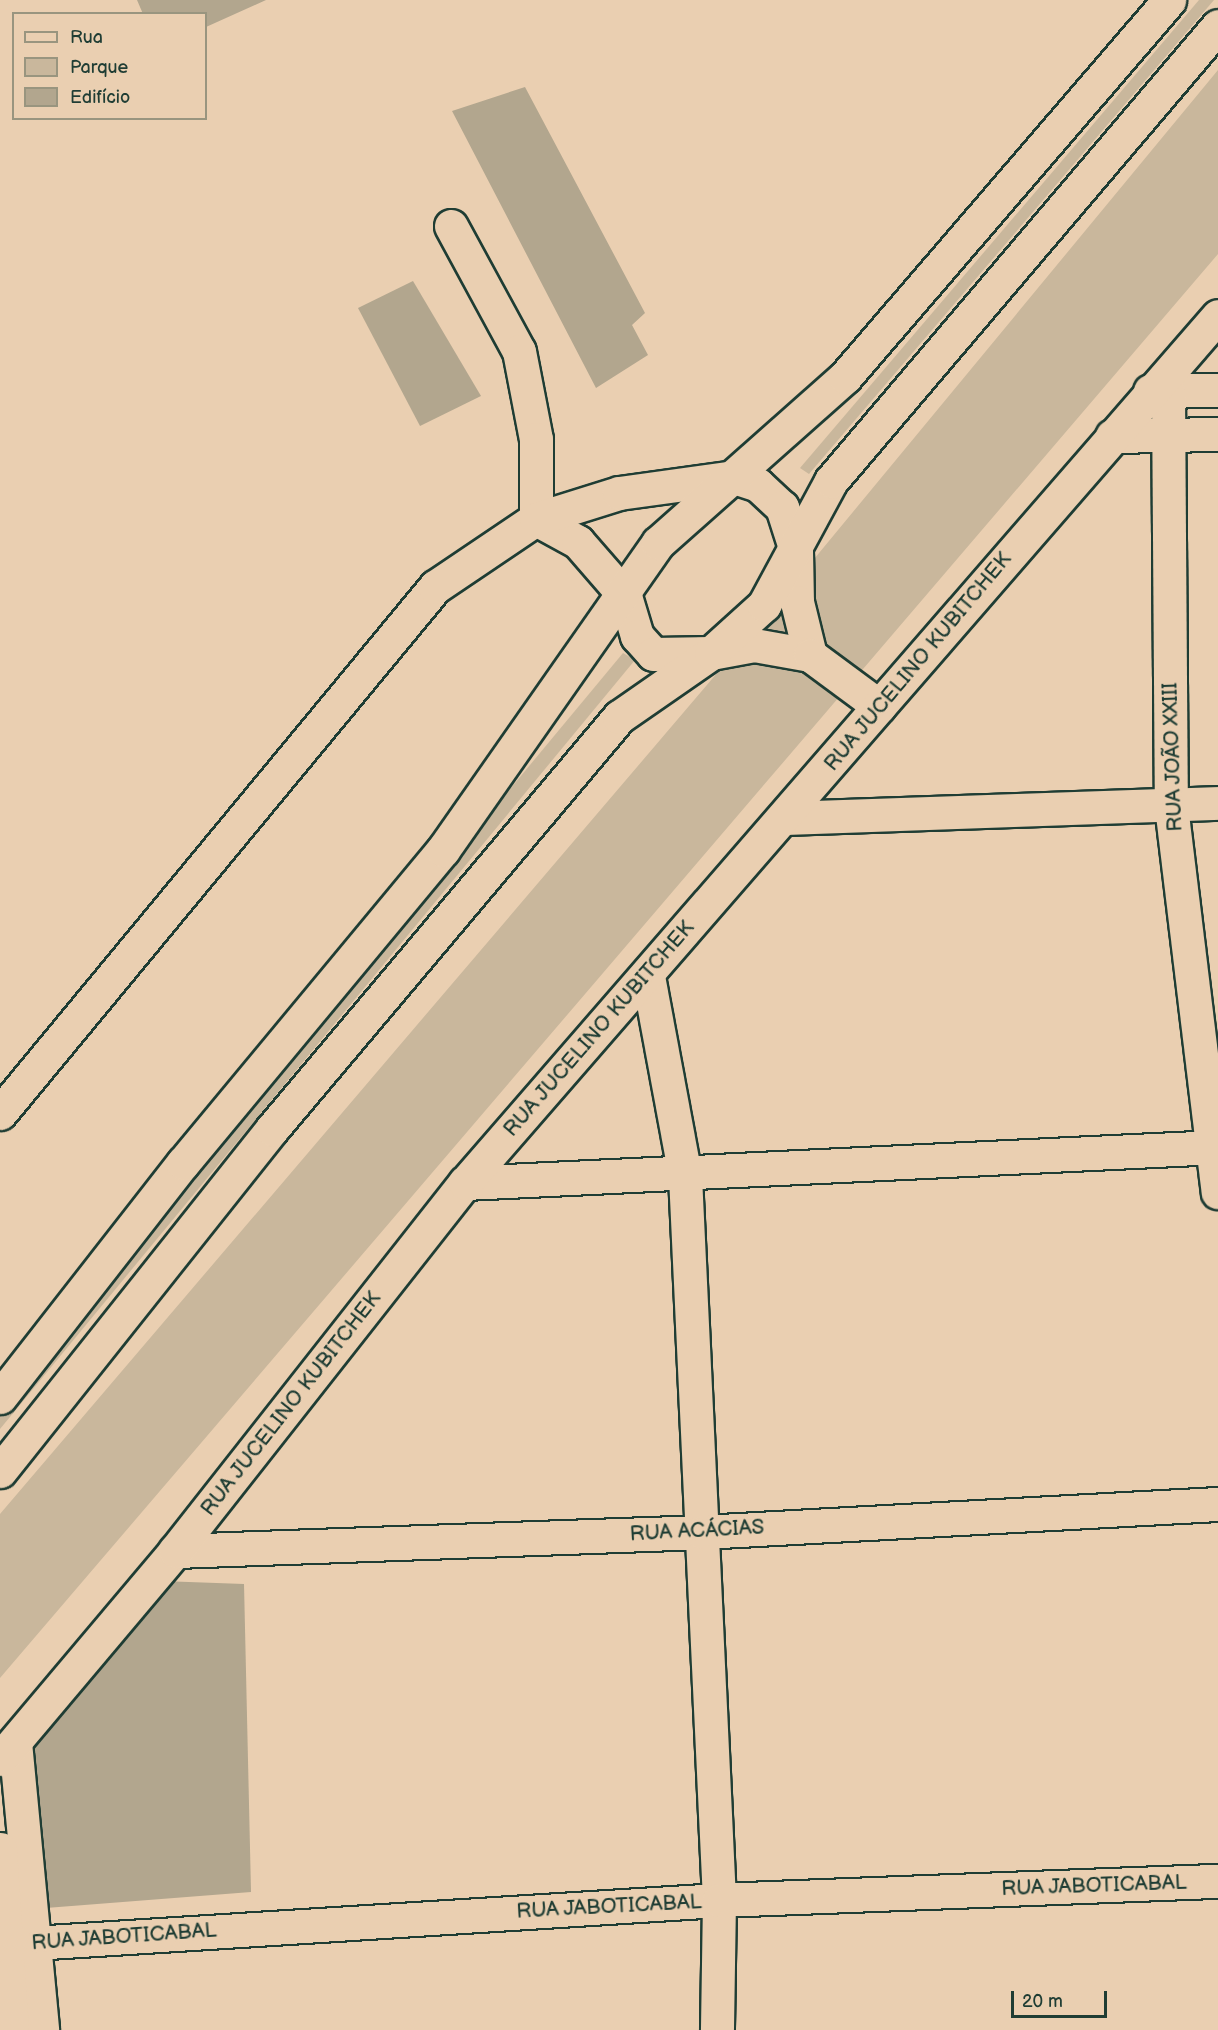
<!DOCTYPE html>
<meta charset="utf-8">
<style>
body{margin:0}
#map{position:relative;width:1218px;height:2030px;overflow:hidden;background:#eacfb1;font-family:"Balsamiq Sans",sans-serif}
div>[style]{position:absolute}
[style*='--x']{left:calc(var(--x)*1px);top:calc(var(--y)*1px);width:calc(var(--w)*1px);rotate:calc(var(--a)*1deg)}
.green>*{inset:0;background:#c9b79c}
.building>*{inset:0;background:#b2a68e}
.roads{filter:drop-shadow(2px 0 #1f3d34) drop-shadow(-2px 0 #1f3d34) drop-shadow(0 2px #1f3d34) drop-shadow(0 -2px #1f3d34)}
.minor>*{height:33px;margin:-16.5px;padding:0 16.5px;transform-origin:16.5px;border-radius:16.5px;background:#eacfb1}
.major>*{height:33px;margin:-16.5px;padding:0 16.5px;transform-origin:16.5px;border-radius:16.5px;background:#eacfb1}
span{translate:-50% -50%;white-space:nowrap;text-align:center;line-height:1.15;-webkit-text-stroke:5px #eacfb1;paint-order:stroke}
.street-label{font-size:21px;color:#1f3d34}
.legend{position:absolute;left:12px;top:12px;width:195px;height:108px;box-sizing:border-box;background:#eacfb1;border:2px solid #99957f;margin:0;padding:8px 10px;list-style:none;font-size:18px;color:#1f3d34}
.legend li{display:flex;align-items:center;gap:12px;height:30px}
.legend b{width:30px;border:2px solid #99957f}
.scale{position:absolute;left:1011px;top:1991px;width:96px;height:27px;box-sizing:border-box;border:3px solid #1f3d34;border-top:0;padding-left:8px;font-size:18px;line-height:21px;white-space:nowrap;color:#1f3d34;-webkit-text-stroke:4px #eacfb1;paint-order:stroke}
</style>
<div id="map">
<div class="green">
<i style="clip-path:polygon(1199px 0,1214px 0,809px 474px,800px 468px)"></i>
<i style="clip-path:polygon(1218px 70px,1218px 254px,0 1678px,0 1514px,805px 570px)"></i>
<i style="clip-path:polygon(623px 653px,635px 660px,0 1429px,0 1403px)"></i>
</div>
<div class="building">
<i style="clip-path:polygon(137px 0,266px 0,206px 27px,206px 14px,143px 14px)"></i>
<i style="clip-path:polygon(525px 87px,645px 313px,632px 325px,648px 355px,596px 388px,452px 111px)"></i>
<i style="clip-path:polygon(413px 281px,481px 396px,420px 426px,358px 308px)"></i>
<i style="clip-path:polygon(161px 1581px,244px 1584px,251px 1892px,33px 1909px,26px 1734px)"></i>
</div>
<div class="roads">
<div class="minor">
<i style="--x:451;--y:226;--w:142;--a:61.5"></i>
<i style="--x:519;--y:351;--w:90;--a:79.1"></i>
<i style="--x:536;--y:439;--w:80;--a:90"></i>
<i style="--x:1150;--y:391;--w:68;--a:-0.8"></i>
<i style="--x:1168;--y:392;--w:414;--a:89.6"></i>
<i style="--x:1171;--y:806;--w:389;--a:83.1"></i>
<i style="--x:1112;--y:436;--w:106;--a:-1.1"></i>
<i style="--x:536;--y:519;--w:48;--a:28.7"></i>
<i style="--x:578;--y:542;--w:72;--a:49"></i>
<i style="--x:796;--y:551;--w:51;--a:88.9"></i>
<i style="--x:797;--y:602;--w:55;--a:76.2"></i>
<i style="--x:711;--y:653;--w:44;--a:-10.5"></i>
<i style="--x:754;--y:645;--w:57;--a:10.1"></i>
<i style="--x:810;--y:655;--w:86;--a:36.5"></i>
<i style="--x:787;--y:818;--w:431;--a:-2"></i>
<i style="--x:648;--y:976;--w:203;--a:79.5"></i>
<i style="--x:685;--y:1176;--w:725;--a:87.31"></i>
<i style="--x:719;--y:1900;--w:130;--a:90.9"></i>
<i style="--x:0;--y:1113;--w:683;--a:-50.41"></i>
<i style="--x:435;--y:587;--w:122;--a:-34"></i>
<i style="--x:536;--y:519;--w:87;--a:-17.4"></i>
<i style="--x:619;--y:493;--w:116;--a:-7.9"></i>
<i style="--x:465;--y:1183;--w:754;--a:-2.74"></i>
<i style="--x:175;--y:1551;--w:527;--a:-2.06"></i>
<i style="--x:702;--y:1532;--w:517;--a:-3.11"></i>
<i style="--x:15;--y:1742;--w:289;--a:84.6"></i>
<i style="--x:0;--y:1759;--w:272;--a:-49.9"></i>
<i style="--x:175;--y:1551;--w:469;--a:-51.8"></i>
<i style="--x:465;--y:1183;--w:1148;--a:-49.03"></i>
<i style="--x:0;--y:1849;--w:181;--a:86.2"></i>
<i style="--x:0;--y:1945;--w:720;--a:-3.58"></i>
<i style="--x:719;--y:1900;--w:499;--a:-2.2"></i>
</div>
<div class="major">
<i style="--x:734;--y:477;--w:25;--a:18"></i>
<i style="--x:758;--y:485;--w:33;--a:43"></i>
<i style="--x:782;--y:507;--w:46;--a:72.3"></i>
<i style="--x:625;--y:596;--w:42;--a:73.3"></i>
<i style="--x:637;--y:636;--w:24;--a:48"></i>
<i style="--x:653;--y:654;--w:58;--a:-1"></i>
<i style="--x:0;--y:1397;--w:297;--a:-52"></i>
<i style="--x:183;--y:1163;--w:407;--a:-50.3"></i>
<i style="--x:443;--y:850;--w:375;--a:-55"></i>
<i style="--x:658;--y:543;--w:250;--a:-41.6"></i>
<i style="--x:845;--y:377;--w:497;--a:-49.3"></i>
<i style="--x:0;--y:1471;--w:437;--a:-51.5"></i>
<i style="--x:272;--y:1129;--w:539;--a:-49.89"></i>
<i style="--x:619;--y:717;--w:112;--a:-34.8"></i>
<i style="--x:711;--y:653;--w:72;--a:-42.2"></i>
<i style="--x:764;--y:605;--w:141;--a:-61.6"></i>
<i style="--x:831;--y:481;--w:597;--a:-49.62"></i>
</div>
</div>
<div class="street-label">
<span style="left:918px;top:662px;rotate:-50deg">RUA JUCELINO KUBITCHEK</span>
<span style="left:1173px;top:757px;rotate:-92deg">RUA JOÃO XXIII</span>
<span style="left:599px;top:1029px;rotate:-49deg">RUA JUCELINO KUBITCHEK</span>
<span style="left:291px;top:1404px;rotate:-52deg">RUA JUCELINO KUBITCHEK</span>
<span style="left:697px;top:1531px;rotate:-3deg">RUA ACÁCIAS</span>
<span style="left:1094px;top:1886px;rotate:-2deg">RUA JABOTICABAL</span>
<span style="left:609px;top:1907px;rotate:-3deg">RUA JABOTICABAL</span>
<span style="left:124px;top:1937px;rotate:-4deg">RUA JABOTICABAL</span>
</div>
<ul class="legend">
<li><b style="height:8px;background:#eacfb1"></b>Rua</li>
<li><b style="height:16px;background:#c9b79c"></b>Parque</li>
<li><b style="height:16px;background:#b2a68e"></b>Edifício</li>
</ul>
<div class="scale">20 m</div>
</div>
